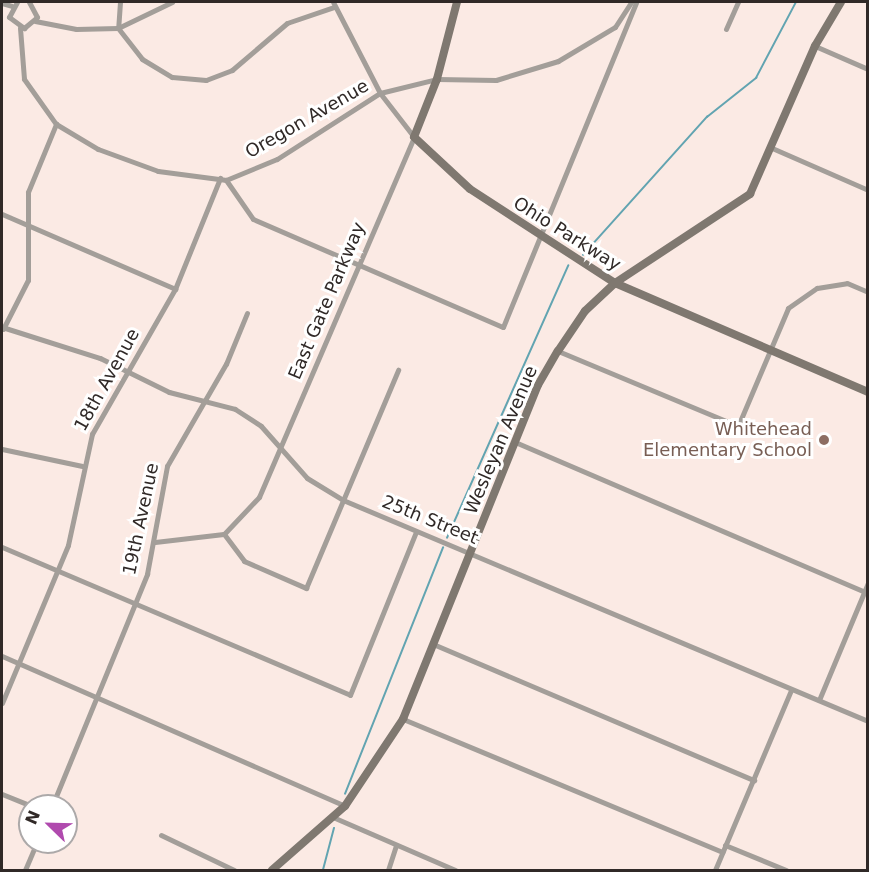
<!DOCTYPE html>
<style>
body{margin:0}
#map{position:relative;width:869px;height:872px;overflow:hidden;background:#fbeae4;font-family:"DejaVu Sans",sans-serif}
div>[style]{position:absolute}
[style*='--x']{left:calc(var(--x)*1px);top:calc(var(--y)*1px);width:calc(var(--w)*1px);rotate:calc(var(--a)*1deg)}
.stream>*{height:1.5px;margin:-0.75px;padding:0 0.75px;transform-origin:0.75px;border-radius:0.75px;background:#62a4b1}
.street>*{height:5px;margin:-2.5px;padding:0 2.5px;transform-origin:2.5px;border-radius:2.5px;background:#a39e99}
.secondary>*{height:8px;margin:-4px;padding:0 4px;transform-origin:4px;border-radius:4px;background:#7f7870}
.dots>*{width:16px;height:16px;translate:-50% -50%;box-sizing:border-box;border:3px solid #fff;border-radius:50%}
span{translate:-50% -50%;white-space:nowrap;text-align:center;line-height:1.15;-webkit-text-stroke:6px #fff;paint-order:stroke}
.street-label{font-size:18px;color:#302927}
.education-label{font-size:18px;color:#785e54}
.right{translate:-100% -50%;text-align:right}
.frame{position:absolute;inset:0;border:3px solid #302927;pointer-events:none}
.north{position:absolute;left:18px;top:794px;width:60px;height:60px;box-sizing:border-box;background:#fff;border:2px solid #aca9a9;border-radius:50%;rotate:293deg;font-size:16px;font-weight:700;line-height:24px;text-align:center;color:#302927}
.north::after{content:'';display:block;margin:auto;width:21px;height:27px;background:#b04aae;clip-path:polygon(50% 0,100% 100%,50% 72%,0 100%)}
</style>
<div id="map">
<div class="stream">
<i style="--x:583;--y:255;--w:186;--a:-48.1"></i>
<i style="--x:707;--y:117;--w:63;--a:-38.5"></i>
<i style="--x:756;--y:78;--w:86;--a:-62.2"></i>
<i style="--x:447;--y:538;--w:298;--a:-66"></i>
<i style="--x:345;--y:794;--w:265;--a:-68.3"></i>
<i style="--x:323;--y:870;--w:43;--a:-75.3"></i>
</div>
<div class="street">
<i style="--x:17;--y:2;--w:17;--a:118"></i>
<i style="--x:9;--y:17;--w:19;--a:36"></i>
<i style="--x:24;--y:28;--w:17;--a:-40"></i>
<i style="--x:37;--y:17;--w:17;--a:-118"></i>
<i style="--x:120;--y:2;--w:26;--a:94"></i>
<i style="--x:118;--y:28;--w:39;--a:52"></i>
<i style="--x:142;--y:59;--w:35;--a:31"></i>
<i style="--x:172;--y:77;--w:34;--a:5"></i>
<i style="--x:206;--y:80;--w:28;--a:-21"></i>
<i style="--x:232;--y:70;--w:72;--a:-40.5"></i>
<i style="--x:287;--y:23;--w:50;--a:-18.8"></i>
<i style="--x:2;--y:3;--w:10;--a:17"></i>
<i style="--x:35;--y:21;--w:42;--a:11"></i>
<i style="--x:76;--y:29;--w:42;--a:-1.4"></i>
<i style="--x:118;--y:28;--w:60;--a:-25.7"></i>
<i style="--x:20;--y:28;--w:51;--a:85.5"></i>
<i style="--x:24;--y:79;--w:55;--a:54.6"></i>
<i style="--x:56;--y:124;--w:49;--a:30.8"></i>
<i style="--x:98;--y:149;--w:64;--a:20.1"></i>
<i style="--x:158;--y:171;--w:69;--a:7.5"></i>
<i style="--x:226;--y:180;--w:55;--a:-22.4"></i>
<i style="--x:277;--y:159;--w:122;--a:-32.7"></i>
<i style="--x:380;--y:93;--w:59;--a:-13.8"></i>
<i style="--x:437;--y:79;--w:59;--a:1"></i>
<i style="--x:496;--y:80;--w:65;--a:-17"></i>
<i style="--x:558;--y:61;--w:66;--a:-30.8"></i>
<i style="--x:615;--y:27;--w:30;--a:-57"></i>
<i style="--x:726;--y:29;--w:30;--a:-66"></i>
<i style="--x:815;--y:46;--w:58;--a:23.5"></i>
<i style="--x:772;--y:148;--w:105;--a:23.6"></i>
<i style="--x:226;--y:180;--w:47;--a:55.3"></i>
<i style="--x:253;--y:219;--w:272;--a:23.4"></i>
<i style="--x:503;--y:327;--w:351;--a:-67.7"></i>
<i style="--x:2;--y:214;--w:189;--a:23.4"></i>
<i style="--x:2;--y:327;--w:103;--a:17.6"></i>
<i style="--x:100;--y:358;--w:77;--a:26.2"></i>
<i style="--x:169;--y:392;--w:68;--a:14.4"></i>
<i style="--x:235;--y:409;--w:31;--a:33"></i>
<i style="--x:261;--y:426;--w:69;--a:48.5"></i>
<i style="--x:307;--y:478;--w:42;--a:31.4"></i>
<i style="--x:343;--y:500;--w:570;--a:22.83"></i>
<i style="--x:3;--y:329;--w:55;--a:-63"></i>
<i style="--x:28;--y:280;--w:88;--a:-90"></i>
<i style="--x:28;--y:192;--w:74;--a:-67.6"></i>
<i style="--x:558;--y:351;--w:195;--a:22.6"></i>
<i style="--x:738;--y:426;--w:128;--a:-67"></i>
<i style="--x:788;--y:308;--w:35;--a:-35"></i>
<i style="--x:817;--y:288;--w:30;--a:-9"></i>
<i style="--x:847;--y:283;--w:23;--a:23"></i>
<i style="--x:515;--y:442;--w:384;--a:23.2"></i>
<i style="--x:2;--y:449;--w:82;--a:12"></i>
<i style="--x:224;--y:534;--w:34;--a:53"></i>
<i style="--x:244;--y:561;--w:68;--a:23.5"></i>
<i style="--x:306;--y:588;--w:237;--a:-67.1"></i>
<i style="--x:155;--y:542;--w:69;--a:-6.6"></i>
<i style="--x:224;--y:534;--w:51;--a:-46.6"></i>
<i style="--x:259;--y:497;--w:392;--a:-66.7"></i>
<i style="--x:414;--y:137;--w:56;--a:-127.7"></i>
<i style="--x:380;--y:93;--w:102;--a:-117.3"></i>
<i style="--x:2;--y:547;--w:378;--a:23"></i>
<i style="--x:350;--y:695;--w:176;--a:-68"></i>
<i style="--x:433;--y:644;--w:349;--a:23"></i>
<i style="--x:2;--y:656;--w:374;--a:23.6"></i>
<i style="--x:819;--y:700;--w:127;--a:-67.3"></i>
<i style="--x:2;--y:703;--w:171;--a:-67.3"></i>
<i style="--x:68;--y:545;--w:114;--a:-77.8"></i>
<i style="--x:92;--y:434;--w:167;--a:-60.2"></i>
<i style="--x:175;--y:289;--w:120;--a:-67.9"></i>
<i style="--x:403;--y:719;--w:346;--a:22.6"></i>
<i style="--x:2;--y:794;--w:31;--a:22"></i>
<i style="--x:52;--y:806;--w:251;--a:-67.7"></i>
<i style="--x:147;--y:574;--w:110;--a:-79.5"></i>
<i style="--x:167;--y:466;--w:118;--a:-60"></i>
<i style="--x:226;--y:364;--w:55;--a:-67.6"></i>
<i style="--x:335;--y:818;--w:131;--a:23.4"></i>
<i style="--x:161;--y:835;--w:81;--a:25.6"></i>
<i style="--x:725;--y:845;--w:66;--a:22.3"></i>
<i style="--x:25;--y:870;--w:30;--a:-67"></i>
<i style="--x:388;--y:870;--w:26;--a:-72"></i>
<i style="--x:715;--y:870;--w:195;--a:-67.1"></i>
</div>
<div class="secondary">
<i style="--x:457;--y:2;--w:80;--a:104.6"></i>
<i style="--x:437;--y:79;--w:62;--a:111.6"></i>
<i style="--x:414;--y:137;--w:76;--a:42.9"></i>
<i style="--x:470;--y:189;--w:173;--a:33"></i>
<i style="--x:615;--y:283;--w:275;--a:23.3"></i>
<i style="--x:272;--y:870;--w:97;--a:-41.2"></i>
<i style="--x:345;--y:806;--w:105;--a:-56.3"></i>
<i style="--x:403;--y:719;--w:360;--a:-68"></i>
<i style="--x:538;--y:385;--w:39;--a:-60"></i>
<i style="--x:558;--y:351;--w:48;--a:-56"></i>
<i style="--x:585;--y:311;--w:41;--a:-43"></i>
<i style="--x:615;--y:283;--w:162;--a:-33.4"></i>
<i style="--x:750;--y:194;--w:162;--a:-66.3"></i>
<i style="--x:815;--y:46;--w:51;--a:-59.4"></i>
</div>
<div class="dots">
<i style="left:824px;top:440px;background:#8d6e63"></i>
</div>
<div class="street-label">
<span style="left:307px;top:119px;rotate:-30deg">Oregon Avenue</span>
<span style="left:567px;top:234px;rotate:32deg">Ohio Parkway</span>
<span style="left:327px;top:301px;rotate:-67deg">East Gate Parkway</span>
<span style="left:107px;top:380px;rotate:-61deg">18th Avenue</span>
<span style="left:501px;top:440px;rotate:-67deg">Wesleyan Avenue</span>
<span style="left:141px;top:519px;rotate:-78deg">19th Avenue</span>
<span style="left:430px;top:520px;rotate:22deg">25th Street</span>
</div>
<div class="education-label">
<span class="right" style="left:812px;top:440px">Whitehead<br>Elementary School</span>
</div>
<div class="frame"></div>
<div class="north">N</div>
</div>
